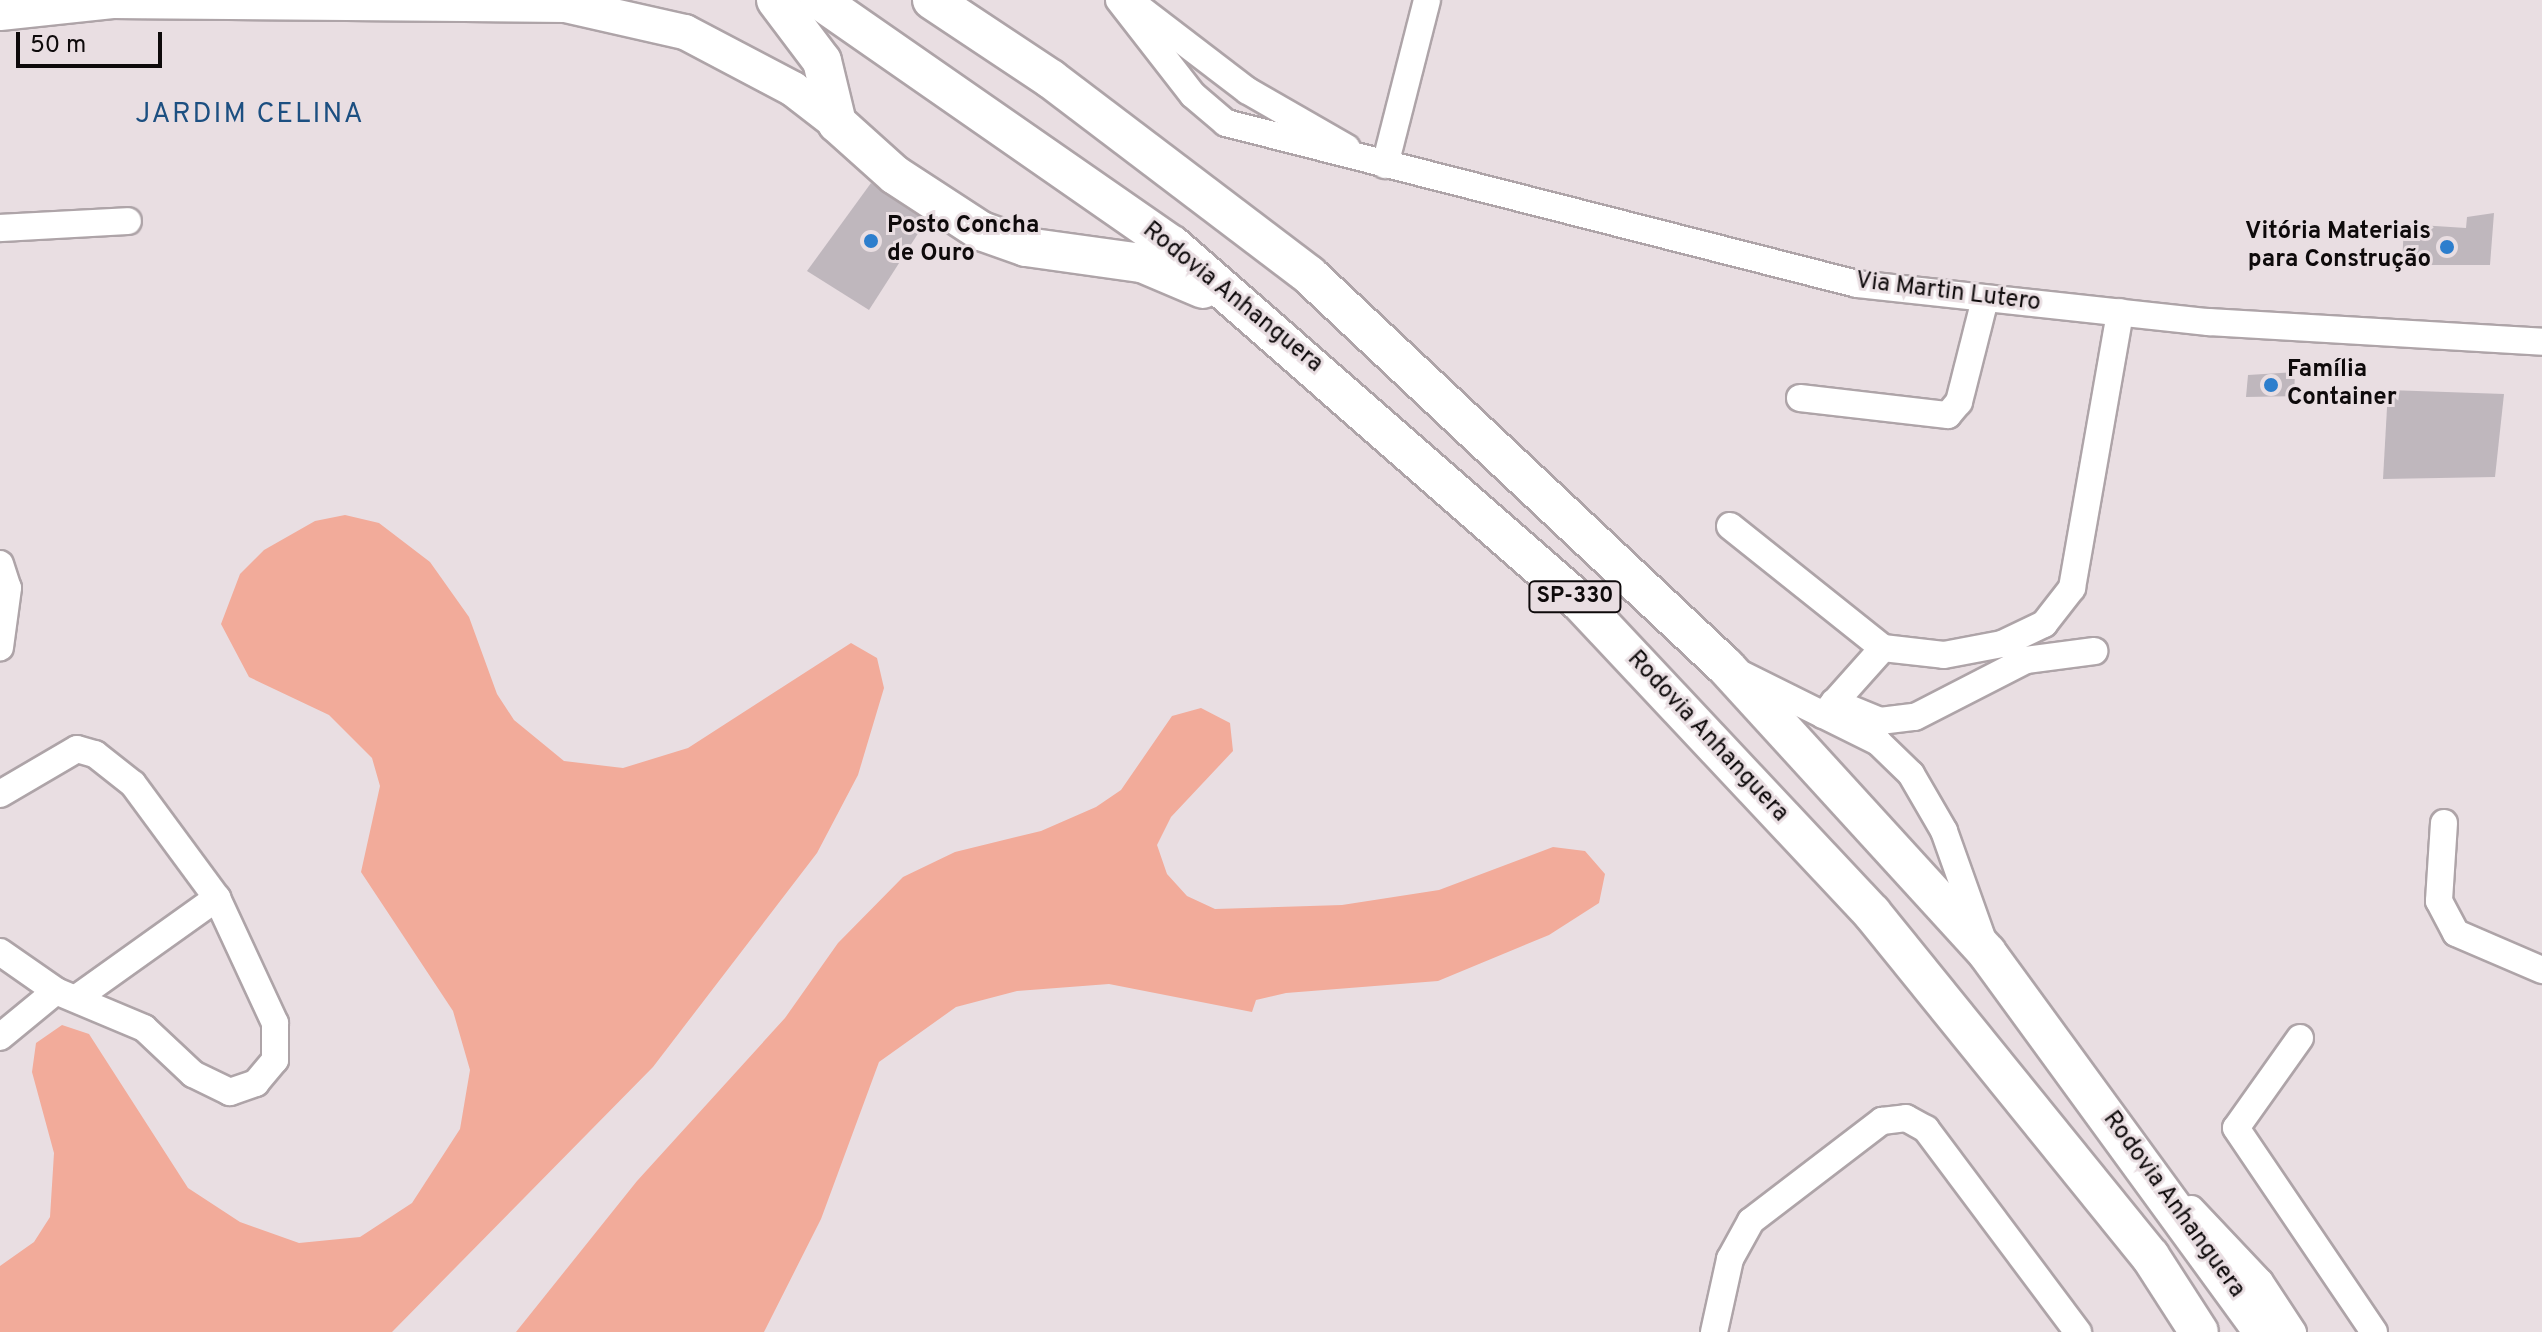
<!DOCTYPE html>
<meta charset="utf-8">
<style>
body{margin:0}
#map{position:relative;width:2542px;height:1332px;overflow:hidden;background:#e9dee2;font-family:Overpass,sans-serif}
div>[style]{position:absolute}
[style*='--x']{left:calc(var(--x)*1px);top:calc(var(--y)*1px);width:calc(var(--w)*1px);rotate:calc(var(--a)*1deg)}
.green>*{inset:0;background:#f2ab9a}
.building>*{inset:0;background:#bfb7bd}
.roads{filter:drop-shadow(2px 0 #aea4a8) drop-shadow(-2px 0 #aea4a8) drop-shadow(0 2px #aea4a8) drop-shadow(0 -2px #aea4a8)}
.minor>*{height:26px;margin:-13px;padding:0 13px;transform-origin:13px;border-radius:13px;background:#fff}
.major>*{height:34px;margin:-17px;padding:0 17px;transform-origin:17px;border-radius:17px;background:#fff}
.highway>*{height:38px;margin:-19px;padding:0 19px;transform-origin:19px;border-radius:19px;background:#fff}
.dots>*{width:22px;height:22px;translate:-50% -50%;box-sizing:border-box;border:4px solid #e9dee2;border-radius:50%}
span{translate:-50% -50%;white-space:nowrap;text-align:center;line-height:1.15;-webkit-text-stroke:6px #e9dee2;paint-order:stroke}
.shield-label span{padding:2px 6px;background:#e9dee2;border:2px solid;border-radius:6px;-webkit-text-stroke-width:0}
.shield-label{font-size:22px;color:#0e0a0b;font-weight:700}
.poi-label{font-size:24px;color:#0e0a0b;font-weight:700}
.left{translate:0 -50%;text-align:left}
.right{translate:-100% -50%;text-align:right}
.street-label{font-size:24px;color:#0e0a0b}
.quarter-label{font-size:28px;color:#1c4f81;letter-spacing:2px}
.scale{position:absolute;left:16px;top:32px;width:146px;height:36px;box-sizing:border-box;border:4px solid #0e0a0b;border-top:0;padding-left:10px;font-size:24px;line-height:28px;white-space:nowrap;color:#0e0a0b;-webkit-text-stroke:6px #e9dee2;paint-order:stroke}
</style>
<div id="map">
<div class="green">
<i style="clip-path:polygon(345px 515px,379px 523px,430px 562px,469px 617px,497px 694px,514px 720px,564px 761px,623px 768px,688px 748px,851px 643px,877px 658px,884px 688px,858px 775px,817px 853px,653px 1067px,392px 1332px,0 1332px,0 1266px,34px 1242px,50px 1217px,54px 1153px,32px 1072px,36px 1043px,62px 1025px,89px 1034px,188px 1188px,240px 1222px,299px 1243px,360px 1237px,412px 1203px,460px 1129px,470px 1070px,453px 1011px,361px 872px,380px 786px,372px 758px,329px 715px,249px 677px,221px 624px,240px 574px,264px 550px,315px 521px)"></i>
<i style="clip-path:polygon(1201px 708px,1230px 723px,1233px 751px,1171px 817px,1157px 845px,1167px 874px,1187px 896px,1215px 909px,1342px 905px,1439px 890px,1553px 847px,1585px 851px,1605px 874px,1599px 903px,1549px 935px,1438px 981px,1286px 993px,1256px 1000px,1252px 1012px,1109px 984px,1017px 991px,956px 1007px,879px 1062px,821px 1219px,764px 1332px,516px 1332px,637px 1181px,785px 1018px,838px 943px,903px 877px,955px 852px,1041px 831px,1096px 807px,1121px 790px,1172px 716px)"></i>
</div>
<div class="building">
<i style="clip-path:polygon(871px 183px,926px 221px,869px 310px,807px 271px)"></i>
<i style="clip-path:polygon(2494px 213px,2490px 265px,2402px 265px,2404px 224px,2466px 228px,2467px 217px)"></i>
<i style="clip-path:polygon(2295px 372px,2294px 396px,2246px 397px,2248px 375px)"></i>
<i style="clip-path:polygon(2388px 390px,2504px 394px,2495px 477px,2383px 479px)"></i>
</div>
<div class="roads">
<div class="minor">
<i style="--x:1119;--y:0;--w:120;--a:52.1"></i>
<i style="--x:1193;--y:95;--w:43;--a:40.3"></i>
<i style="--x:1226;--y:123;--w:651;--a:14.31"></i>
<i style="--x:1857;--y:284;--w:354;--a:6.2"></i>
<i style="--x:2209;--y:322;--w:334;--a:3.4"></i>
<i style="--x:1138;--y:7;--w:138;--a:37.4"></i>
<i style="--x:1248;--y:91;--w:114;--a:29.9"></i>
<i style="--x:1385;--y:165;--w:170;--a:-75.7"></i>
<i style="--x:0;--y:228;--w:128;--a:-3.1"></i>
<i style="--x:1800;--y:398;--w:149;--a:6.6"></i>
<i style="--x:1948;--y:415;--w:17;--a:-50"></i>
<i style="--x:1959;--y:402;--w:106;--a:-75.8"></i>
<i style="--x:1730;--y:526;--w:196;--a:38.6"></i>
<i style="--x:1883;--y:648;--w:90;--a:131.8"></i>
<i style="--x:0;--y:564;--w:25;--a:72"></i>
<i style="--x:8;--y:588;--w:60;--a:97.7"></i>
<i style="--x:1883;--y:648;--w:61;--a:6.5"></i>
<i style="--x:1944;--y:655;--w:59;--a:-10.7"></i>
<i style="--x:2002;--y:644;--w:47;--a:-25.5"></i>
<i style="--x:2044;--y:624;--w:46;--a:-52.1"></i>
<i style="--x:2072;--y:588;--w:280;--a:-80.1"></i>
<i style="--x:1743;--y:675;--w:151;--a:26.4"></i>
<i style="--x:1878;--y:742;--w:46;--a:44.1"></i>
<i style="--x:1911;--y:774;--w:66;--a:59.9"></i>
<i style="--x:1944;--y:831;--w:114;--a:70.4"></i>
<i style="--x:1834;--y:702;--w:50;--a:22.4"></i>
<i style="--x:1880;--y:721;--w:35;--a:-7"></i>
<i style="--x:1915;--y:717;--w:125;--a:-27.2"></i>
<i style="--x:2026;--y:660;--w:69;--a:-7.5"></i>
<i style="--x:0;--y:794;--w:89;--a:-30.3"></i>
<i style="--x:77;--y:749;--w:19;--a:16"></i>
<i style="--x:95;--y:754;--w:48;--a:38.3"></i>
<i style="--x:133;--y:784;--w:142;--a:53.6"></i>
<i style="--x:217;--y:898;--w:138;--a:65.1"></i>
<i style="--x:275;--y:1023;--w:37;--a:90"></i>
<i style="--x:275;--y:1060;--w:30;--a:130"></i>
<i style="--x:256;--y:1083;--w:28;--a:161"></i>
<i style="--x:230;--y:1092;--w:41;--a:-154.1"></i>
<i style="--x:193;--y:1074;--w:67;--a:-136.8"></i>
<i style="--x:144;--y:1028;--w:95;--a:-157.2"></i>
<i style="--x:56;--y:991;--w:68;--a:-145.1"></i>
<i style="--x:2444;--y:823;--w:78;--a:93.7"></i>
<i style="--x:2439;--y:901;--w:36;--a:62"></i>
<i style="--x:2456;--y:933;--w:94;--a:23.3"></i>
<i style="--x:78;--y:997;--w:171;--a:-35.5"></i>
<i style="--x:0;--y:1037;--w:72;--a:-39.4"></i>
<i style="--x:2300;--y:1038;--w:110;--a:125.4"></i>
<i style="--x:2236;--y:1128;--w:246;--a:55.9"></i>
<i style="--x:2191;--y:1209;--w:100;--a:46.6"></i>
<i style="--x:2260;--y:1282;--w:60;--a:56.6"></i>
<i style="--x:1714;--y:1332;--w:75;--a:-77.6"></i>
<i style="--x:1730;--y:1259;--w:43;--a:-61.1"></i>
<i style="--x:1751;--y:1221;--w:165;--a:-37.4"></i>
<i style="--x:1882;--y:1121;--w:24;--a:-7"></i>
<i style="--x:1906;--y:1118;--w:23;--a:29"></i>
<i style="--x:1926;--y:1129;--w:254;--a:53.2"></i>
</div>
<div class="major">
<i style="--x:0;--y:13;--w:113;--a:-6.1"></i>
<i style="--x:112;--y:1;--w:453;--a:0.5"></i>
<i style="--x:565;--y:5;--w:123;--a:12.7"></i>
<i style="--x:685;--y:32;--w:122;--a:27.8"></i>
<i style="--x:793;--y:89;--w:56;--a:37.7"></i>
</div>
<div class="highway">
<i style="--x:776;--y:0;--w:76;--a:53"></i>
<i style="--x:822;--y:61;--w:64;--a:76.4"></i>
<i style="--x:837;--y:123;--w:78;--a:41.9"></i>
<i style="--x:895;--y:175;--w:103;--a:33.1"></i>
<i style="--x:981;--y:231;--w:48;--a:19.6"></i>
<i style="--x:1026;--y:247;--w:117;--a:7.9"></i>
<i style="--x:1142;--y:263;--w:66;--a:23.1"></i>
<i style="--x:819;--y:0;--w:430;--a:34.8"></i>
<i style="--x:1172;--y:245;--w:544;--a:41.2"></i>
<i style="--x:1581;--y:603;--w:425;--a:46.8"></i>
<i style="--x:1872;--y:913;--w:442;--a:51"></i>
<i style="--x:2150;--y:1256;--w:90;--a:57.2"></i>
<i style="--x:932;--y:0;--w:143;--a:33.6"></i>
<i style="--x:1051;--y:79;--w:324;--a:37.2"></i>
<i style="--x:1309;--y:275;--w:572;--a:43.23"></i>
<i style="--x:1726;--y:667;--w:387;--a:47.6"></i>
<i style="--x:1987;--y:953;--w:469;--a:53.9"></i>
</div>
</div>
<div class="dots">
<i style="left:871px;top:241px;background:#2d7ecd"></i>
<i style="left:2447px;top:247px;background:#2d7ecd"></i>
<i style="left:2271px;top:385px;background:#2d7ecd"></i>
</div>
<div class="shield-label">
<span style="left:1575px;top:597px">SP-330</span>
</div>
<div class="poi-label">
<span class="left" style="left:887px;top:241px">Posto Concha<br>de Ouro</span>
<span class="right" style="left:2431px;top:247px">Vitória Materiais<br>para Construção</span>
<span class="left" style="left:2287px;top:385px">Família<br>Container</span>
</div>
<div class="street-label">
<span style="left:1948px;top:293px;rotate:7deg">Via Martin Lutero</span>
<span style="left:1232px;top:298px;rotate:39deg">Rodovia Anhanguera</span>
<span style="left:1707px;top:737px;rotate:47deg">Rodovia Anhanguera</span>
<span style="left:2173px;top:1205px;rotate:54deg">Rodovia Anhanguera</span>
</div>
<div class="quarter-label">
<span style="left:250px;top:115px">JARDIM CELINA</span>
</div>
<div class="scale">50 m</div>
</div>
